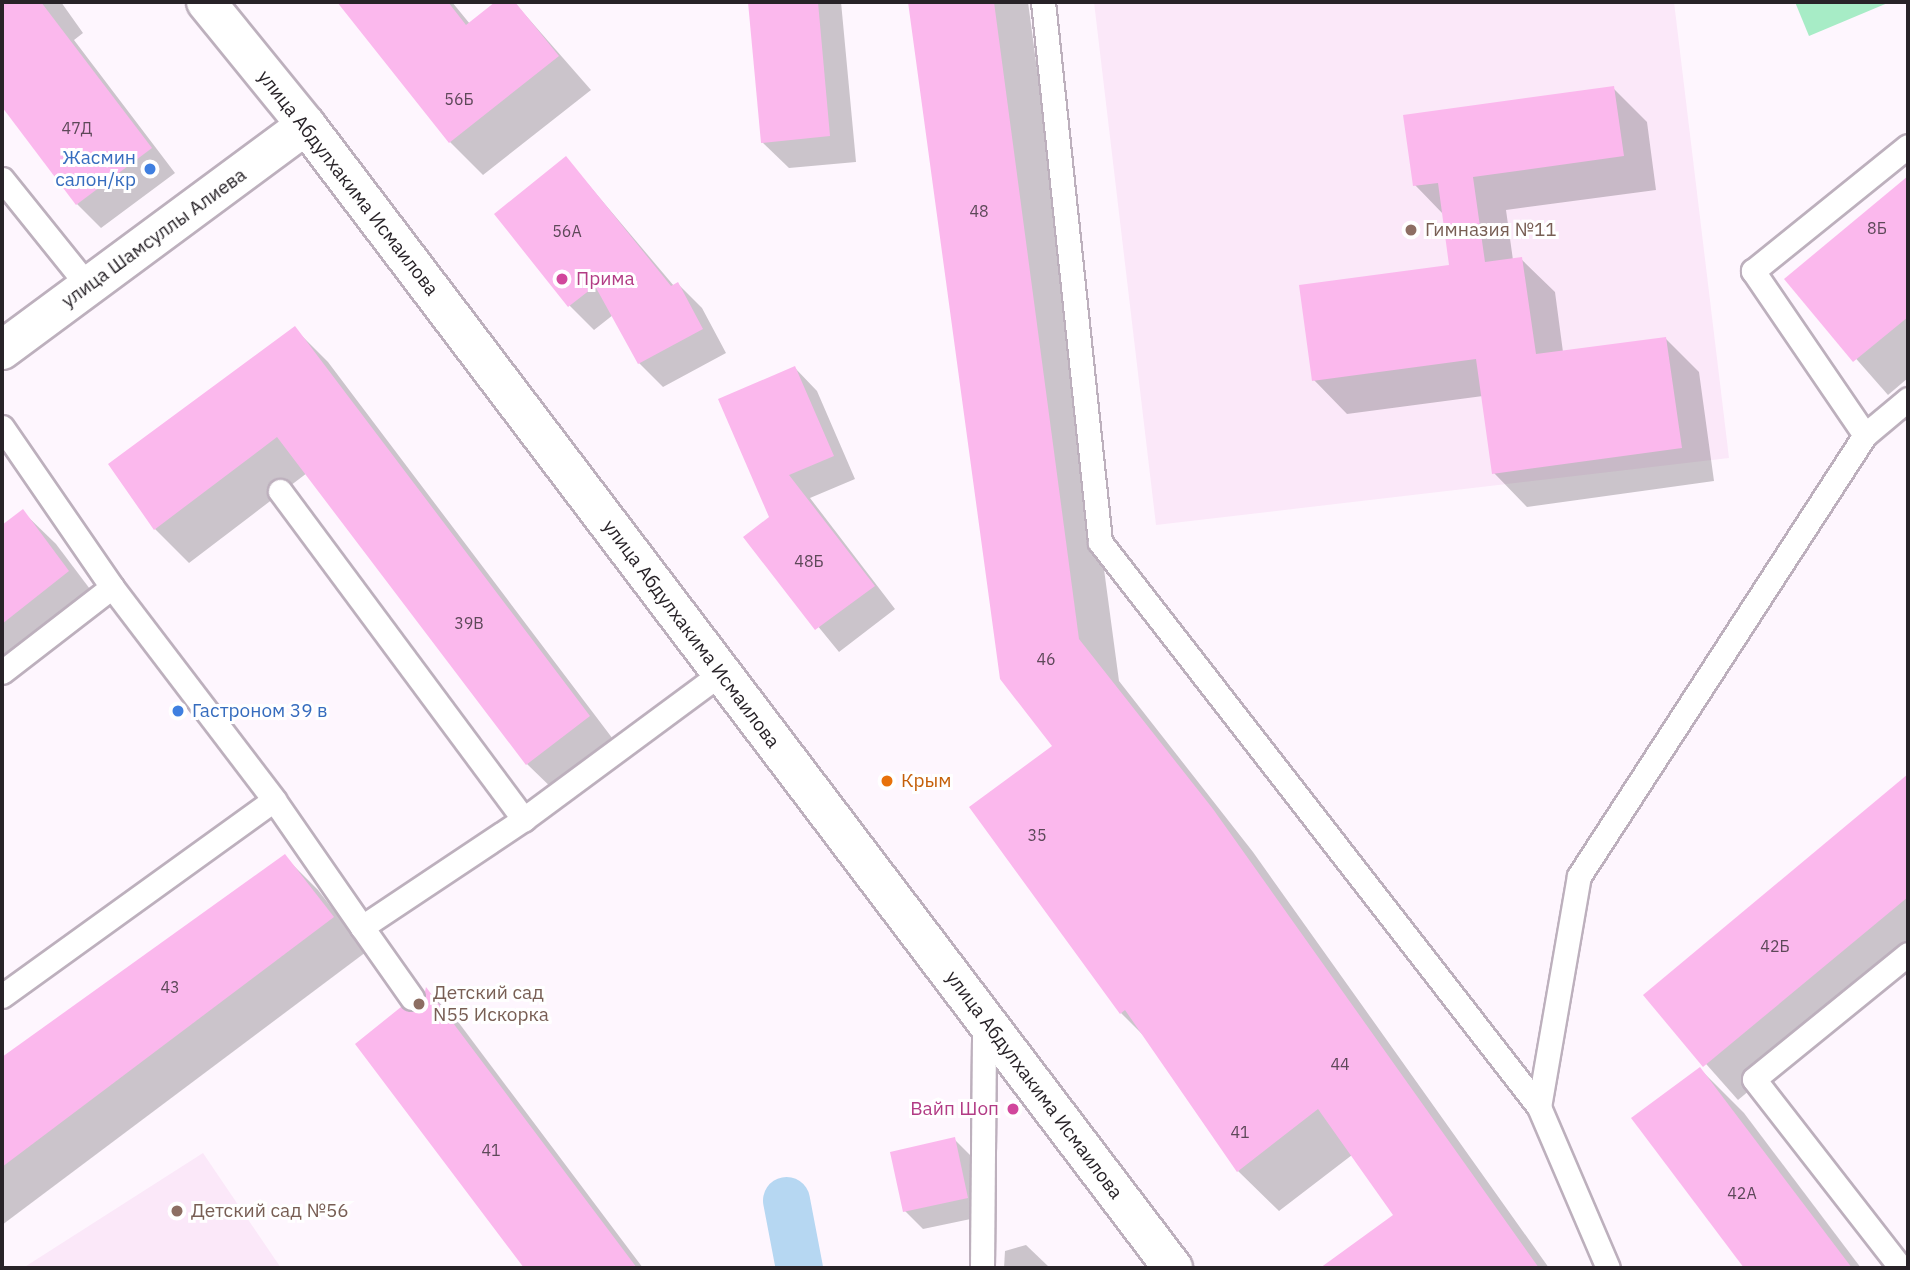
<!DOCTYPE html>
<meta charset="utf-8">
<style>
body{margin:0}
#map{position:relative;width:1910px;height:1270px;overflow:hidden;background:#fef6fe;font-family:"IBM Plex Sans",sans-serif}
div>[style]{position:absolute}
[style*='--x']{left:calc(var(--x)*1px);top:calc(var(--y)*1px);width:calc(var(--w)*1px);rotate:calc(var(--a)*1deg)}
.education>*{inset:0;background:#fbe8f9}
.green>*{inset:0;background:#a7ecc6}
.shadow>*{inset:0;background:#0003}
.canal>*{height:47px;margin:-23.5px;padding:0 23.5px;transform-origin:23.5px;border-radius:23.5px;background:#b6d7f2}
.building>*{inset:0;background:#fbb8ed}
.roads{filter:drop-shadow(2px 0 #bdb0bd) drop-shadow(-2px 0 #bdb0bd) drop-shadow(0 2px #bdb0bd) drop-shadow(0 -2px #bdb0bd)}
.lane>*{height:23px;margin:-11.5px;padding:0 11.5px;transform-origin:11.5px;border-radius:11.5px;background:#fff}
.street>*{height:38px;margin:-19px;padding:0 19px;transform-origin:19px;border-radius:19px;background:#fff}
.secondary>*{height:38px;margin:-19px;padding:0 19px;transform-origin:19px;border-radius:19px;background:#fff}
.dots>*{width:19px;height:19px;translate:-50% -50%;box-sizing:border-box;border:4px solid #fff;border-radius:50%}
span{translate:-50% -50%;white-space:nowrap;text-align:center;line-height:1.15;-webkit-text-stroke:6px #fff;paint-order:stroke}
.number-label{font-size:16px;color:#5d4859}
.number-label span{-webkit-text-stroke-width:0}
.shop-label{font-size:19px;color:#366cbe}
.right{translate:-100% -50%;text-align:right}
.left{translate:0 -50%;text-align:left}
.street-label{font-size:19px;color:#282328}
.education-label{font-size:19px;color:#785e54}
.hotel-label{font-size:19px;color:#b23c85}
.food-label{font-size:19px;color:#c56008}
.frame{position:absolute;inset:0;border:4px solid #282328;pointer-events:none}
</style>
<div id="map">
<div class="education">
<i style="clip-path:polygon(1094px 2px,1674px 2px,1729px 458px,1156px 525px)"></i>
<i style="clip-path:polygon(203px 1153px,281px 1268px,23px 1268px)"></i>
</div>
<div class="green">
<i style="clip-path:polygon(1795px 2px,1890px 2px,1809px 36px)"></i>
</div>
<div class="shadow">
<i style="clip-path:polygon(2px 2px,61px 2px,83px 33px,74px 40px,175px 173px,101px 228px,77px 204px,2px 104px)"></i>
<i style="clip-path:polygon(339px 2px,452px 2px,470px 24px,498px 2px,514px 2px,591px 90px,483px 175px,450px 142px)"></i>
<i style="clip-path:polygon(749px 2px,841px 2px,856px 162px,789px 168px,762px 142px)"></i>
<i style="clip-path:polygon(909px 2px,1028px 2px,1119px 681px,1253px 852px,1549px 1268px,1323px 1268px,1395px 1215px,1352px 1155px,1279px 1211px,1238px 1171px,1146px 1038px,1121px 1013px,1054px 746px,1001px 678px)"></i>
<i style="clip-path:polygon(1613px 88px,1647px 122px,1656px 190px,1506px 210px,1513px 260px,1521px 259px,1555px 292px,1563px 352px,1665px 338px,1699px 372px,1714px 481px,1527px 507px,1494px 473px,1483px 396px,1347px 414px,1314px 380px,1451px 267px,1444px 215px,1415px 185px)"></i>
<i style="clip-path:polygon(566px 158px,674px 286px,678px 284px,702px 308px,726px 353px,663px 387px,639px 363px,613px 315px,594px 330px,570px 306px,496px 214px)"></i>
<i style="clip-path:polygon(1908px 179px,1908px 378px,1888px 395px,1786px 279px)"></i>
<i style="clip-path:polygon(294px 328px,328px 362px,622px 751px,561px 797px,527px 764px,307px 473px,189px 563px,155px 529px,110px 464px)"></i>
<i style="clip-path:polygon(795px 368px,817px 391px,855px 479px,810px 498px,895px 609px,839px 652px,745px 537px,771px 518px)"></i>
<i style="clip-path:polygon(22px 511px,56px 544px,102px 605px,2px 683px,2px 527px)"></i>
<i style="clip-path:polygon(1908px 776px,1908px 958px,1738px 1100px,1645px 995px)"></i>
<i style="clip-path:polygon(284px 856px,318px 890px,366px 952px,2px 1225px,2px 1059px)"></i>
<i style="clip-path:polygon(427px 990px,459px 1023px,643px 1268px,526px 1268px,357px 1044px,422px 1010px)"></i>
<i style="clip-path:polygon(1700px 1069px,1744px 1113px,1861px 1268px,1746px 1268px,1633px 1119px)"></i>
<i style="clip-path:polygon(954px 1139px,972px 1157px,985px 1216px,923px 1229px,905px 1211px)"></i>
<i style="clip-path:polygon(1026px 1245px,1050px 1268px,1004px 1268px,1005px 1251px)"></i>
</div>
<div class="canal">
<i style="--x:786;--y:1200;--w:69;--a:79.2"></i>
</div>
<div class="building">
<i style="clip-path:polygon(2px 2px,41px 2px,152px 148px,76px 205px,2px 107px)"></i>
<i style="clip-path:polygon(337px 2px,448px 2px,466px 25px,495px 2px,515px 2px,559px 56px,449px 143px)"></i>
<i style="clip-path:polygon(748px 2px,818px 2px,830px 136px,761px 143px)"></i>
<i style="clip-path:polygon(908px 2px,994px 2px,1079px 639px,1213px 809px,1539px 1268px,1320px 1268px,1393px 1215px,1318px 1109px,1237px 1172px,1125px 1010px,1120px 1014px,969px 807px,1052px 746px,1000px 679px)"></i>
<i style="clip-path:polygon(1614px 86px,1624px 156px,1473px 177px,1485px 262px,1522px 257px,1536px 354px,1666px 337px,1682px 448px,1492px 474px,1476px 359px,1312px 381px,1299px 285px,1449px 265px,1438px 183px,1413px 186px,1403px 115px)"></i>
<i style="clip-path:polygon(566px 156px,671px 286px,678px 282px,703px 329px,638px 364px,595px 286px,568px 307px,494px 214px)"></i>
<i style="clip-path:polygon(1908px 176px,1908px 317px,1853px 362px,1784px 279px)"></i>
<i style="clip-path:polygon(295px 326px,590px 716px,526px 765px,277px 437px,154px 530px,108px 464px)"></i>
<i style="clip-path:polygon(795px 366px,834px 456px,789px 475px,875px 586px,815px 630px,743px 537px,769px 517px,718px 399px)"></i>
<i style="clip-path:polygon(23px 509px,69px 571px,2px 624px,2px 525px)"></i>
<i style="clip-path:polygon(1908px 774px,1908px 897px,1703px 1067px,1643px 995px)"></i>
<i style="clip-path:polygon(285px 854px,334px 917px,2px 1167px,2px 1057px)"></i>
<i style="clip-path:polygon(426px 987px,637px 1268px,524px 1268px,355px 1044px,401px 1007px,413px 1012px,421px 1009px)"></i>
<i style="clip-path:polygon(1700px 1067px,1852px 1268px,1744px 1268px,1631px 1118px)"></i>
<i style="clip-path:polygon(955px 1137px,968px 1198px,903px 1212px,890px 1152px)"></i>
</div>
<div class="roads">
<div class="lane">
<i style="--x:1043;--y:2;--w:543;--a:83.97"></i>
<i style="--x:1100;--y:542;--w:716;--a:52.15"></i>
<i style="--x:2;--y:179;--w:137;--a:51.2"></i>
<i style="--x:2;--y:427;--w:194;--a:55.5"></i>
<i style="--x:1865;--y:435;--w:199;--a:-124.3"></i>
<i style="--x:1753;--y:271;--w:199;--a:-38.9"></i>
<i style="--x:280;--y:491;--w:409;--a:53.4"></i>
<i style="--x:2;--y:672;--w:139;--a:-37.7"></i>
<i style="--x:112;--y:587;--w:268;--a:52.7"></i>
<i style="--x:274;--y:800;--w:155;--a:55.3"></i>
<i style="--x:2;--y:996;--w:335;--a:-35.8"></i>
<i style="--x:412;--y:998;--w:87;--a:-125.2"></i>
<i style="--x:362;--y:927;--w:195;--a:-33.7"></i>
<i style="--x:524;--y:819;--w:244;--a:-36.5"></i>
<i style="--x:982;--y:1268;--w:246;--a:-89.5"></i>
<i style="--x:1608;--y:1268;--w:175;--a:-113.2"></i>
<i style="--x:1539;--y:1107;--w:234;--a:-80.2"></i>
<i style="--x:1579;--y:876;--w:526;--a:-57.04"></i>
<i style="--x:1865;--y:435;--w:56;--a:-39.9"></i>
<i style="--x:1901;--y:1268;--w:239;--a:-127.9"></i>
<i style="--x:1754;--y:1079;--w:198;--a:-39.1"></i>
</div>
<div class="street">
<i style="--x:2;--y:350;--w:378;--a:-36.5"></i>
</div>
<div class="secondary">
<i style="--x:206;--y:2;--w:159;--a:50.9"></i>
<i style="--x:306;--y:125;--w:1435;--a:52.82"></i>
</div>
</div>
<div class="dots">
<i style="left:150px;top:169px;background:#3f7fe0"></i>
<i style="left:1411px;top:230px;background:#8d6e63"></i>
<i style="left:562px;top:279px;background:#d1479c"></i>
<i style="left:178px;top:711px;background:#3f7fe0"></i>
<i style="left:887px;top:781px;background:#e8710a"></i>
<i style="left:419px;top:1004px;background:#8d6e63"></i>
<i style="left:1013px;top:1109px;background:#d1479c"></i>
<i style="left:177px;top:1211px;background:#8d6e63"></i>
</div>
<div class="number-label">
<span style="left:459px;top:99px">56Б</span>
<span style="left:77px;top:128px">47Д</span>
<span style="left:979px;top:211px">48</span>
<span style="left:1877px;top:228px">8Б</span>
<span style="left:567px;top:231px">56А</span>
<span style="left:809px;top:561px">48Б</span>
<span style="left:469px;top:623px">39В</span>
<span style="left:1046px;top:659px">46</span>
<span style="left:1037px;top:835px">35</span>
<span style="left:1775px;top:946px">42Б</span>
<span style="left:170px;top:987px">43</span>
<span style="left:1340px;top:1064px">44</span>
<span style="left:1240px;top:1132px">41</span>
<span style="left:491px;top:1150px">41</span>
<span style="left:1742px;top:1193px">42А</span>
</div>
<div class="shop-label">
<span class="right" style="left:136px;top:169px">Жасмин<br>салон/кр</span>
<span class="left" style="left:192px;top:711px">Гастроном 39 в</span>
</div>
<div class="street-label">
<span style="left:348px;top:183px;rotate:52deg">улица Абдулхакима Исмаилова</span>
<span style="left:154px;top:238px;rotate:-36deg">улица Шамсуллы Алиева</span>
<span style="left:691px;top:634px;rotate:53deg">улица Абдулхакима Исмаилова</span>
<span style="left:1034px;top:1085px;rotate:53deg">улица Абдулхакима Исмаилова</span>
</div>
<div class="education-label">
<span class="left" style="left:1425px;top:230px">Гимназия №11</span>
<span class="left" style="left:433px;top:1004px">Детский сад<br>N55 Искорка</span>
<span class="left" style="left:191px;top:1211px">Детский сад №56</span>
</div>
<div class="hotel-label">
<span class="left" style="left:576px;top:279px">Прима</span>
<span class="right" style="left:999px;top:1109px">Вайп Шоп</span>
</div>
<div class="food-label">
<span class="left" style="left:901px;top:781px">Крым</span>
</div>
<div class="frame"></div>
</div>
